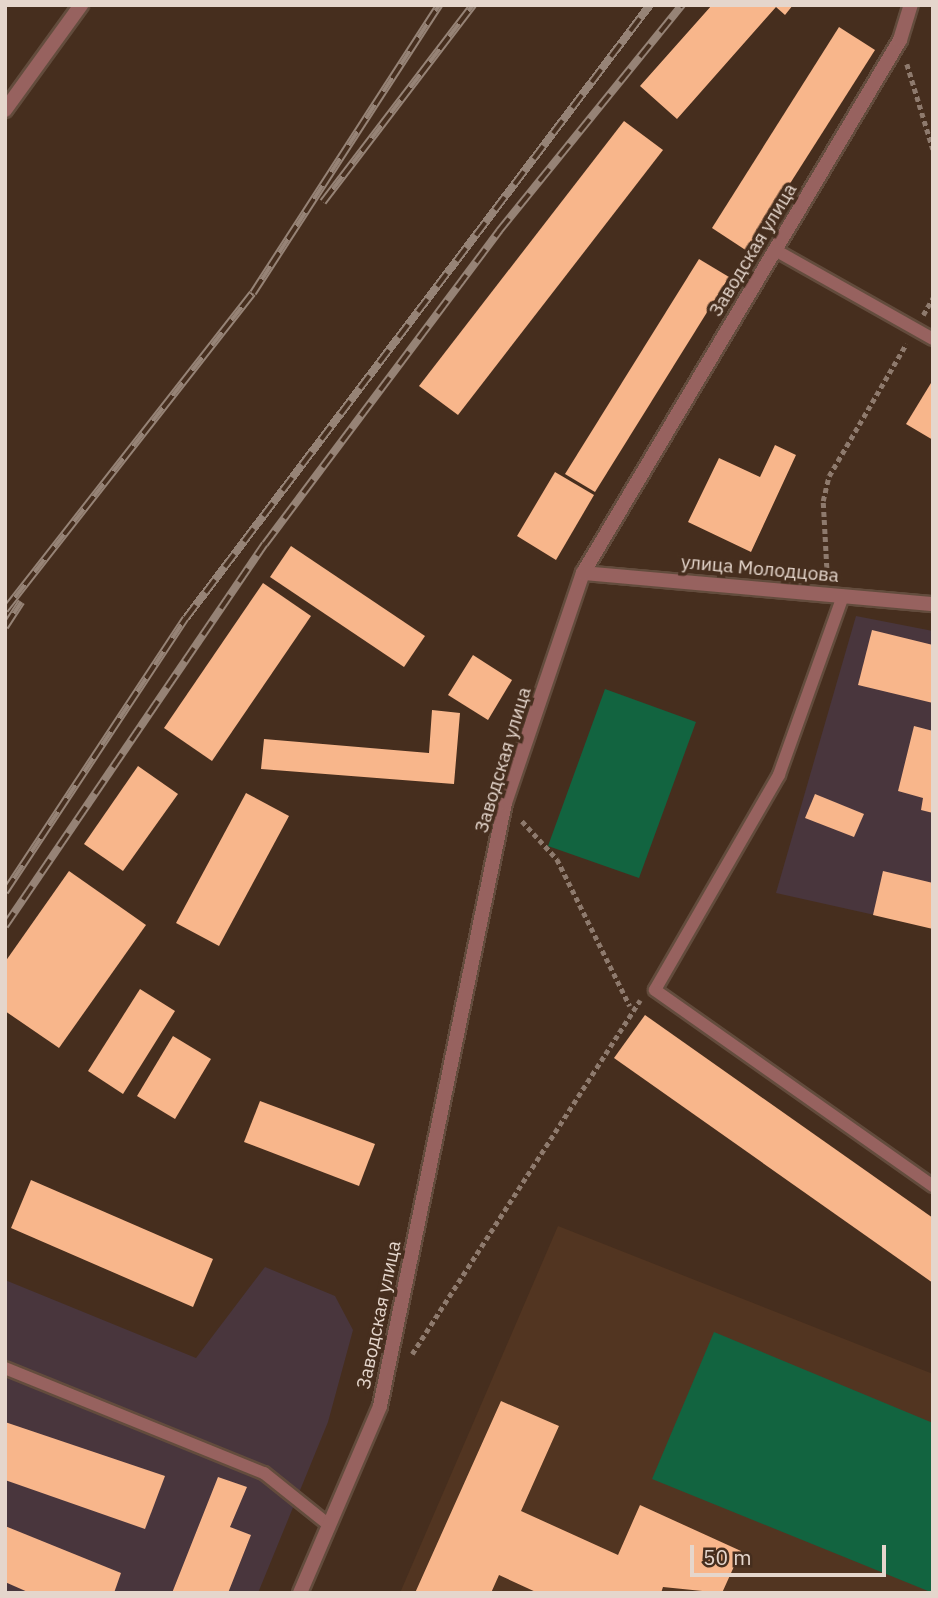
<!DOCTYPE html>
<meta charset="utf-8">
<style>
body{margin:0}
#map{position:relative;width:938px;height:1598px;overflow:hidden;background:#462e1e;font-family:"IBM Plex Sans",sans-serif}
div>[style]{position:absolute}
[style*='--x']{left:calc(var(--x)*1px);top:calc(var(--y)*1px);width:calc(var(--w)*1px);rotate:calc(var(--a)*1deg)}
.built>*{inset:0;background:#523521}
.industrial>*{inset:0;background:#49363d}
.green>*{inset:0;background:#126440}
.building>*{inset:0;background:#f8b68b}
.path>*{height:4.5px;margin-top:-2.25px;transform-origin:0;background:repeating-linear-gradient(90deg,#8e7a6d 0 5px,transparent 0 8.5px)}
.roads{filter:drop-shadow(2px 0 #634c3d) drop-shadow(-2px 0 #634c3d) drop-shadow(0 2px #634c3d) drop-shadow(0 -2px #634c3d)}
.service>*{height:12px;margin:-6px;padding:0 6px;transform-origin:6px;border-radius:6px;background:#97625f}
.minor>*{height:14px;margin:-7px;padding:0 7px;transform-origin:7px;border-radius:7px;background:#97625f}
.tertiary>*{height:14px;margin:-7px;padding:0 7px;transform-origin:7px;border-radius:7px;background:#97625f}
.rail>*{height:8px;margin-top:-4px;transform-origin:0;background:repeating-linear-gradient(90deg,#462e1e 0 16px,#968376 0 32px);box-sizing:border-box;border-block:2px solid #968376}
span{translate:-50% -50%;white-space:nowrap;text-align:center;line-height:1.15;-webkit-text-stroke:7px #462e1e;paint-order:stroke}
.street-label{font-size:19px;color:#e5d6cc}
.frame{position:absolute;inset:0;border:7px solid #e5d6cc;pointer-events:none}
.scale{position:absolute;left:690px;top:1545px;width:196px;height:32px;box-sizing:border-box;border:4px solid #e5d6cc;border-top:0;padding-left:9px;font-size:21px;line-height:24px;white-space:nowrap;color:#e5d6cc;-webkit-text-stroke:5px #462e1e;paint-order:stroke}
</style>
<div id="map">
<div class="built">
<i style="clip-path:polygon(558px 1226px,933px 1374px,933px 1593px,400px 1593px)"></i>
</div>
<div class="industrial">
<i style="clip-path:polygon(856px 616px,933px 631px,933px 928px,776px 893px)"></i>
<i style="clip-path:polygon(265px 1267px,335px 1296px,353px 1330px,328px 1422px,258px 1593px,5px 1593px,5px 1280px,196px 1358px)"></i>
</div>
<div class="green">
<i style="clip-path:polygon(605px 689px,696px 722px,639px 878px,548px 846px)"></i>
<i style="clip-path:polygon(714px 1332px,933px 1423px,933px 1593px,652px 1479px)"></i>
</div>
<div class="building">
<i style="clip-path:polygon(712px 5px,793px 5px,785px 15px,776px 7px,677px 119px,640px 86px)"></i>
<i style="clip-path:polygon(839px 27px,875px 50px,747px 251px,712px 228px)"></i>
<i style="clip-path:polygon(624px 121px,663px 150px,458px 415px,419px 386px)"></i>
<i style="clip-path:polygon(699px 259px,729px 277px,595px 492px,565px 474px)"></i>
<i style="clip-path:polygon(931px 383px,933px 385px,933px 440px,906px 424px)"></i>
<i style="clip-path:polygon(775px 445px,796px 455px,751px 552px,688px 522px,719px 458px,760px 477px)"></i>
<i style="clip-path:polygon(555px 472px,594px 495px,556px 560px,517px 536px)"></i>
<i style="clip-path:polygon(291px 546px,425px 636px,404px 667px,270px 577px)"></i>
<i style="clip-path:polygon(263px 583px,311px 616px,212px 761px,164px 728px)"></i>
<i style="clip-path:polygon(872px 630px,933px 645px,933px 703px,858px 685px)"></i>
<i style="clip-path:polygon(473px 655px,512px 680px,488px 720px,448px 695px)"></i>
<i style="clip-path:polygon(432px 710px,460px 713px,454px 784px,261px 769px,264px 739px,429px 753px)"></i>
<i style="clip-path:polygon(914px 726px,933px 731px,933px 813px,921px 810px,923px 798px,898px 791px)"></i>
<i style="clip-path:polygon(138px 766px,178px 794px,123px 871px,84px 844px)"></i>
<i style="clip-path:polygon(246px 793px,289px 816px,219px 946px,176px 923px)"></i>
<i style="clip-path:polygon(815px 794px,864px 814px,854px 837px,805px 818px)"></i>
<i style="clip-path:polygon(69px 871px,146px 925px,59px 1048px,5px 1011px,5px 962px)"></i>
<i style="clip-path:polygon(883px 871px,933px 883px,933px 929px,873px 915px)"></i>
<i style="clip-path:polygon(140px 989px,175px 1011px,123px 1094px,88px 1071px)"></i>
<i style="clip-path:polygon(645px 1015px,933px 1218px,933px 1283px,614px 1058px)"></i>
<i style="clip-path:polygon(173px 1036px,211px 1059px,175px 1119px,137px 1096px)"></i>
<i style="clip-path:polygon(260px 1101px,375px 1144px,359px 1186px,244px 1142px)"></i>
<i style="clip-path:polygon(31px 1180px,213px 1259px,193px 1307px,11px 1228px)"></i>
<i style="clip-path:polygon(501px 1401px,559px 1426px,521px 1511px,618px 1555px,640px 1505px,741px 1551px,722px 1593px,663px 1587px,661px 1593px,538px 1593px,499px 1575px,491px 1593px,415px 1593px)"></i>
<i style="clip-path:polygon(5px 1422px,165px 1476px,145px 1529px,5px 1480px)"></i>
<i style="clip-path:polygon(218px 1477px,247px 1487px,230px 1527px,251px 1535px,228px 1593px,172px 1593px)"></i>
<i style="clip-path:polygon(5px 1526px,121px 1573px,114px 1593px,30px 1593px,5px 1582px)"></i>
</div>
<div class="path">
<i style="--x:907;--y:64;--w:89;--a:73"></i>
<i style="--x:923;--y:315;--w:20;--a:-60"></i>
<i style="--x:827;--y:576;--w:75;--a:-93.1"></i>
<i style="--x:823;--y:501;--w:26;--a:-77"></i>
<i style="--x:829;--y:476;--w:153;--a:-59.7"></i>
<i style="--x:522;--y:821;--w:52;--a:47.4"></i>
<i style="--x:557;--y:859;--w:164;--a:63.6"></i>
<i style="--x:412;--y:1354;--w:421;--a:-57.2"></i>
</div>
<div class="roads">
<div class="service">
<i style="--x:775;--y:250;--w:181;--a:29.4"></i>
<i style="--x:843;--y:596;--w:190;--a:109.7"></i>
<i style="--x:779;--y:775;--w:248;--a:120"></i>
<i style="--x:655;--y:990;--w:340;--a:35.2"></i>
<i style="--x:5;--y:1368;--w:279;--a:22.1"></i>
<i style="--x:264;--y:1473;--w:83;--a:38.7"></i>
</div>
<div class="minor">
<i style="--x:583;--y:573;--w:351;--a:5.1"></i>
<i style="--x:300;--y:1593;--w:203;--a:-66.8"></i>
<i style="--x:380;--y:1406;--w:616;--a:-78.29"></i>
<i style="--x:505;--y:803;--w:243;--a:-71.3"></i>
<i style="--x:583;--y:573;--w:620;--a:-59.26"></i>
<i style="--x:900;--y:40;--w:37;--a:-73"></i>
</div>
<div class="tertiary">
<i style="--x:5;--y:110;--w:130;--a:-54.1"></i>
</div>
</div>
<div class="rail">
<i style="--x:323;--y:202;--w:248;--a:-52.7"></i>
<i style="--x:5;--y:610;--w:402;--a:-52"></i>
<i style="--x:253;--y:293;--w:343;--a:-57.1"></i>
<i style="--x:5;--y:627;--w:30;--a:-57"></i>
<i style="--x:5;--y:892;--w:328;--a:-56.6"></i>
<i style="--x:186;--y:618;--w:769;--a:-52.88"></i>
<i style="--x:5;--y:926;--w:462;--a:-55.8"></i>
<i style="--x:265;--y:544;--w:391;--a:-53.2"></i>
<i style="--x:499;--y:231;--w:291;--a:-51"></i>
</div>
<div class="street-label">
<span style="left:753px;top:250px;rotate:-59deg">Заводская улица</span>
<span style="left:760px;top:569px;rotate:5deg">улица Молодцова</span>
<span style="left:503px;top:760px;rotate:-73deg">Заводская улица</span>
<span style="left:379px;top:1315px;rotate:-78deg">Заводская улица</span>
</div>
<div class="frame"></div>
<div class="scale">50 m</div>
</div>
